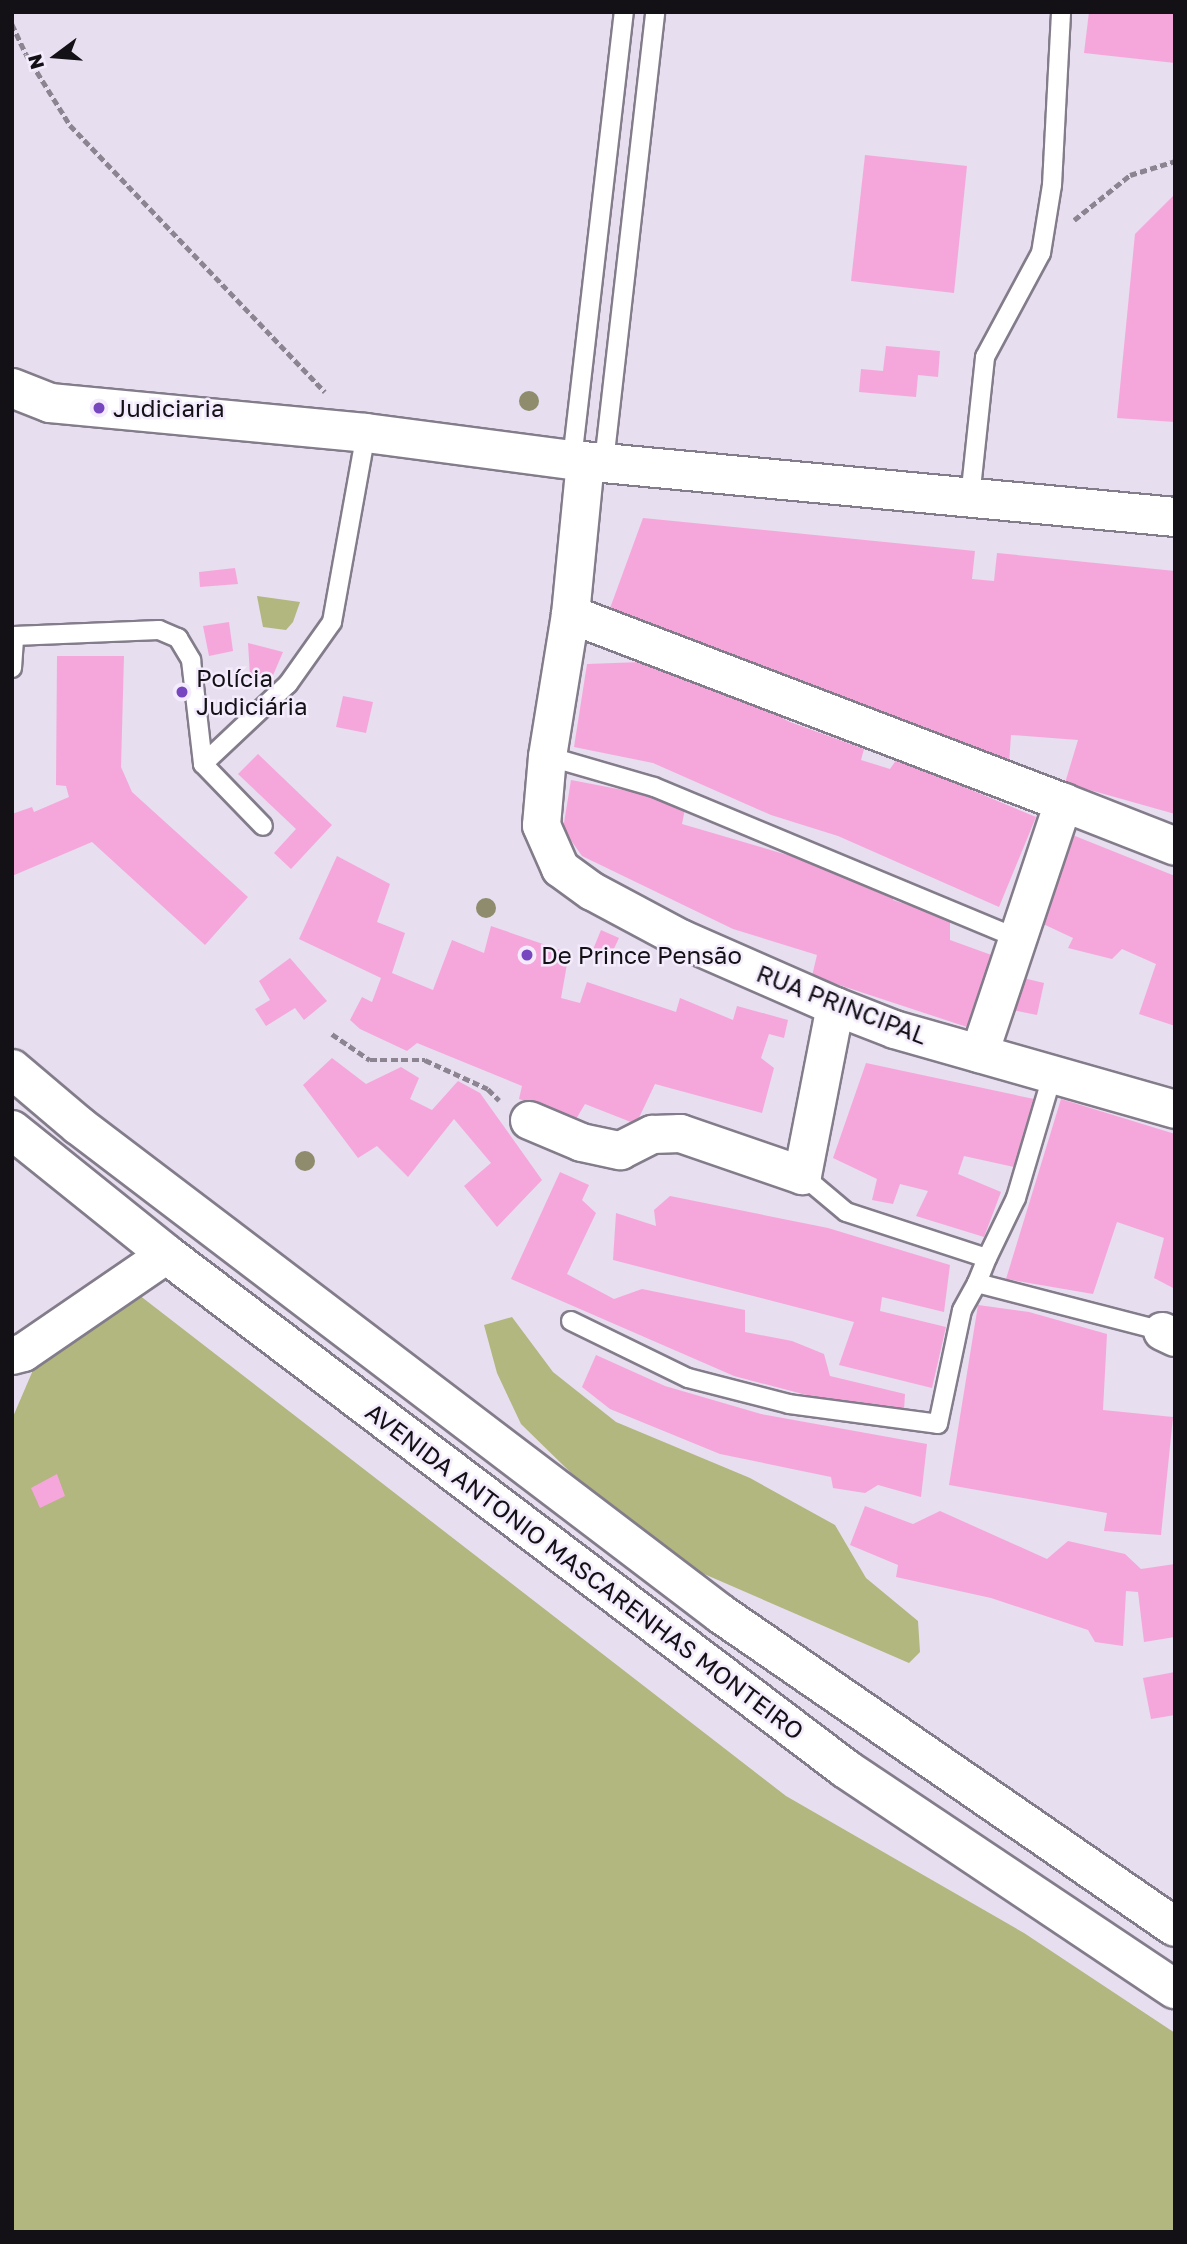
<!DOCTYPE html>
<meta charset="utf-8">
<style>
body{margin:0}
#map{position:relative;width:1187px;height:2244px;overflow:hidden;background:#e7deef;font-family:"Golos Text",sans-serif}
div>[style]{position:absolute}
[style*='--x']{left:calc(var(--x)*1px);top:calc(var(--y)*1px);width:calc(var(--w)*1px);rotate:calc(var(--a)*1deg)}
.green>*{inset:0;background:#b2b67f}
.building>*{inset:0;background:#f5a7db}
.path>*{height:4.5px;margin-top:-2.25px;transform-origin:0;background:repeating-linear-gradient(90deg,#8c8591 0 7px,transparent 0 10.5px)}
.roads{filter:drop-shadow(2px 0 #837c8a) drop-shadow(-2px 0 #837c8a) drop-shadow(0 2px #837c8a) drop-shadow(0 -2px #837c8a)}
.lane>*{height:18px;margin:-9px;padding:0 9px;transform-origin:9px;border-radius:9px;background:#fff}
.street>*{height:37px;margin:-18.5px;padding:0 18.5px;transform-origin:18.5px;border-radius:18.5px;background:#fff}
.secondary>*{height:38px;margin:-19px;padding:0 19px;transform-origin:19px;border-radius:19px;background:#fff}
.primary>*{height:38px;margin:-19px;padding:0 19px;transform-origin:19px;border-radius:19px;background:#fff}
.trees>*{width:20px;height:20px;margin:-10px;border-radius:50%;background:#8e8c6c}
.dots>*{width:19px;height:19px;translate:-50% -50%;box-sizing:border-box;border:4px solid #f4ecfc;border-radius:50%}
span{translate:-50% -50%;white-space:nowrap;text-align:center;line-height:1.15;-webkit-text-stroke:5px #f4ecfc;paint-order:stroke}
.poi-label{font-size:24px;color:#131016}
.left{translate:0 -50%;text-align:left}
.street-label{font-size:24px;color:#131016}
.frame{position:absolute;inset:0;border:14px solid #131016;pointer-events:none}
.north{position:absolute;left:21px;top:21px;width:70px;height:70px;-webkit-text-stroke:5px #f4ecfc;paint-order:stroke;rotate:254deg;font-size:19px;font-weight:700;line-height:28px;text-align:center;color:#131016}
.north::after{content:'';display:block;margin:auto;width:24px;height:32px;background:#131016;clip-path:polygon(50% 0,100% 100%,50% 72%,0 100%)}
</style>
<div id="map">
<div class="green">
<i style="clip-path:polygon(257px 596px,300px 602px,293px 622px,286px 630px,263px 627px)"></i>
<i style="clip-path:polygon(130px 1288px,786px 1796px,1024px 1933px,1175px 2033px,1175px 2232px,12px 2232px,12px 1419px,61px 1305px)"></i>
<i style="clip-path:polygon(512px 1317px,553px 1372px,616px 1422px,750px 1478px,835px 1525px,866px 1578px,918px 1621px,920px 1652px,909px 1663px,681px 1564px,607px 1508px,521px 1424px,497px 1373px,484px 1325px)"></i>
</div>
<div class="building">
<i style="clip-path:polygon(1089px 12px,1175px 12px,1175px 63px,1084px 53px)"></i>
<i style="clip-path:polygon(865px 155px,967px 166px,954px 293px,851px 281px)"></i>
<i style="clip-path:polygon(1175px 194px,1175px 422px,1117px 418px,1135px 234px)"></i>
<i style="clip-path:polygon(886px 346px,940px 351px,938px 377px,918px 375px,916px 397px,859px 392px,861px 369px,883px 371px)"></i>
<i style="clip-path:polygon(643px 518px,975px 551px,972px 579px,994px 581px,997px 553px,1175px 571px,1175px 814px,1065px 783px,1078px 740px,1011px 735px,1009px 764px,609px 611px)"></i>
<i style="clip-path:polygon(235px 568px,238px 584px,200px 587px,199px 572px)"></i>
<i style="clip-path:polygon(229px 622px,233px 651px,209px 656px,203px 626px)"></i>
<i style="clip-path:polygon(248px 643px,283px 652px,271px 680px,250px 676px)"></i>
<i style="clip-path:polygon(57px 656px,124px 656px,121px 767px,132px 792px,248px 897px,205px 945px,92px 842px,12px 876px,12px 814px,32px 807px,34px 812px,69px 797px,66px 786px,56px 785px)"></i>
<i style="clip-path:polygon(642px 662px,708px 680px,790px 722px,864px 749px,861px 760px,890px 769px,897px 759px,1036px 817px,999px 907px,838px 836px,771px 815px,653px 763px,574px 747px,587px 664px)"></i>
<i style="clip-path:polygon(343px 696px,373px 702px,366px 733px,336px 727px)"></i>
<i style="clip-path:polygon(258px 754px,332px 825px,291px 869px,274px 853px,296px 829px,238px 774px)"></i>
<i style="clip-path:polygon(571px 780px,649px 795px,685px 809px,682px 824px,893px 886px,893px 900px,950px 919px,950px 940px,997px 957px,970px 1028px,812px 976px,817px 955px,733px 929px,582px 856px,563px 829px)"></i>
<i style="clip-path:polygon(1070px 834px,1175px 876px,1175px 1026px,1139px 1014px,1156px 964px,1122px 949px,1112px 959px,1068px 948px,1073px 938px,1041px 923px)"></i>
<i style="clip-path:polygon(337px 856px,390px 884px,377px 922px,405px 933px,392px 973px,433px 990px,452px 940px,484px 953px,491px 926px,569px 953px,561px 998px,580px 1003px,587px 982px,676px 1012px,680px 998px,733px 1020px,737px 1006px,788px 1020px,784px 1038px,769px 1034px,761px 1058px,774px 1068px,762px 1113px,655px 1084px,636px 1124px,585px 1104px,576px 1119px,519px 1099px,522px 1086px,417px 1043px,407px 1051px,360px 1029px,350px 1020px,362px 997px,372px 1002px,381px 978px,299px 939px)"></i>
<i style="clip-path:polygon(601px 930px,619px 938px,609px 959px,592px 952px)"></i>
<i style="clip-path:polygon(290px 958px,327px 1001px,304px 1020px,295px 1008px,266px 1026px,255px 1009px,270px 1000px,259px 981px)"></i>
<i style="clip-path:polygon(1019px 977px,1044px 983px,1037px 1015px,1012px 1010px)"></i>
<i style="clip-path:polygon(332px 1058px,366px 1084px,401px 1067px,419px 1078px,410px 1099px,432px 1110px,458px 1081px,480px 1093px,542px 1180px,497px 1227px,464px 1186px,491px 1163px,454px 1119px,408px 1177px,377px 1146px,358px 1158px,303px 1085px)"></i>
<i style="clip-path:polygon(866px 1063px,1034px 1099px,1014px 1167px,964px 1156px,958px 1174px,1001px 1192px,984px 1237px,916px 1216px,928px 1191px,900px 1184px,893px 1204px,872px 1200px,877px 1179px,833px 1158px)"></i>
<i style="clip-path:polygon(1061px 1099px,1175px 1134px,1175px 1289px,1154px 1278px,1164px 1238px,1117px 1222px,1093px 1294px,1006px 1279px)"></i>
<i style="clip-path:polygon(560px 1172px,589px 1185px,582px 1200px,596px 1213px,567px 1274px,614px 1299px,642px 1289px,745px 1310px,745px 1332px,792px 1341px,824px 1354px,830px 1376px,905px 1394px,904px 1410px,829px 1401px,734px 1376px,511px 1279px)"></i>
<i style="clip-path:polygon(670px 1196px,828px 1228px,950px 1265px,944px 1312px,882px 1297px,880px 1311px,946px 1327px,932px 1388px,839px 1365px,854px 1322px,613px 1260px,616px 1213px,656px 1226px,654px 1210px)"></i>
<i style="clip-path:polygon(978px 1305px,1029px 1312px,1107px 1334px,1103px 1410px,1173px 1417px,1161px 1535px,1104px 1531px,1107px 1513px,949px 1485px)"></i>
<i style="clip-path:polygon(596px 1355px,665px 1386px,761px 1414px,927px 1444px,921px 1497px,878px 1485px,865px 1493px,833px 1488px,831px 1477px,720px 1454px,610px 1409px,582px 1387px)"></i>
<i style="clip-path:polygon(57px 1474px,65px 1496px,40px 1508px,31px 1488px)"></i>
<i style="clip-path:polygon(865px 1506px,913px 1524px,940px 1511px,1047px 1559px,1068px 1541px,1125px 1554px,1141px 1569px,1175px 1564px,1175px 1637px,1144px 1642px,1138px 1592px,1126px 1591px,1123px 1646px,1095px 1642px,1088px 1630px,991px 1598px,896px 1577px,898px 1565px,850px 1545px)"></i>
<i style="clip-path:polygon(1175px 1672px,1175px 1715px,1151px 1719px,1143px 1678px)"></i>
</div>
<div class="path">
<i style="--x:12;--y:24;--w:33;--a:65"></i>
<i style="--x:26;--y:54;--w:84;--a:58.2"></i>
<i style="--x:70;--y:125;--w:369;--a:46.3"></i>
<i style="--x:1074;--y:220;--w:72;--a:-38.8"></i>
<i style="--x:1130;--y:175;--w:47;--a:-17.3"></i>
<i style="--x:332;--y:1034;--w:46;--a:34.4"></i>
<i style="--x:370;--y:1060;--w:55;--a:0"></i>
<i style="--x:425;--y:1060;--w:69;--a:24.7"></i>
<i style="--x:488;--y:1089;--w:16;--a:45"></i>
</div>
<div class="roads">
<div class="lane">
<i style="--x:572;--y:460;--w:451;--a:-83.4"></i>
<i style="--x:604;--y:462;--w:453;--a:-83.5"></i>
<i style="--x:970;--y:498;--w:142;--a:-83.9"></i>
<i style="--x:985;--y:357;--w:118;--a:-61.7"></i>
<i style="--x:1041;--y:253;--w:69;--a:-80.8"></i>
<i style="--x:1052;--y:185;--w:173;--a:-87"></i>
<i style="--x:12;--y:668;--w:32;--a:-86"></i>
<i style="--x:14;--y:636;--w:145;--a:-2.4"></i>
<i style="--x:159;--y:630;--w:21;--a:23"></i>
<i style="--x:178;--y:638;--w:26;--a:59"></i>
<i style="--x:191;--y:660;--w:105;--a:83.4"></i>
<i style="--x:203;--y:764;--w:86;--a:45.9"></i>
<i style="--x:547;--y:756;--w:111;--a:16.2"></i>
<i style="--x:654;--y:787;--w:395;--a:22.6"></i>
<i style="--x:203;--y:764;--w:117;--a:-43.3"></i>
<i style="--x:288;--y:684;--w:76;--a:-54.6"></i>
<i style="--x:332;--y:622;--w:192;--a:-79.8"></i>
<i style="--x:802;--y:1175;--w:57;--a:40.1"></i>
<i style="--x:846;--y:1212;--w:148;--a:18.1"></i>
<i style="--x:987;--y:1258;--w:27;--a:112"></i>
<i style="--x:977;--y:1283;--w:191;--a:14.5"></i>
<i style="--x:987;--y:1258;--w:67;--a:-64.2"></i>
<i style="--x:1016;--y:1198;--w:130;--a:-73.5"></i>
<i style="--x:571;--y:1321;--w:130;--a:26"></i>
<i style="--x:688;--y:1378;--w:104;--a:14.4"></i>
<i style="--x:789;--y:1404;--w:150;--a:7.6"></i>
<i style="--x:938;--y:1424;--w:116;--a:-78.1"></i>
<i style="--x:962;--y:1310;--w:31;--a:-61"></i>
</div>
<div class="street">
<i style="--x:585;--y:461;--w:154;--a:95.6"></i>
<i style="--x:570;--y:614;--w:144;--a:99.2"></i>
<i style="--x:547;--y:756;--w:69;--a:95"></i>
<i style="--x:541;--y:825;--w:47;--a:66.2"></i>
<i style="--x:560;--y:868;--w:39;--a:36"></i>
<i style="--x:592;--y:891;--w:100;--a:28.1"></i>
<i style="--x:680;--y:938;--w:169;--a:23.7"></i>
<i style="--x:835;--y:1006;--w:63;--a:21.3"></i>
<i style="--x:894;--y:1029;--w:292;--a:15.9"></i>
<i style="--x:570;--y:614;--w:528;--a:20.87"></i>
<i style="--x:979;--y:1053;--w:265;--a:-71.5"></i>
<i style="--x:1063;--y:802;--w:120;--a:21.4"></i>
<i style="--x:529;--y:1120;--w:56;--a:22.9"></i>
<i style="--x:581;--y:1142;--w:40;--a:12"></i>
<i style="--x:620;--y:1150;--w:36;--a:-27"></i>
<i style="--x:652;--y:1134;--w:28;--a:-2"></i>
<i style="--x:680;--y:1133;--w:129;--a:19"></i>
<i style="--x:802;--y:1175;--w:172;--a:-79"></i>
<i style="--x:1162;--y:1331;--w:14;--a:25"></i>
<i style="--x:12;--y:1355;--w:11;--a:-15"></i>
<i style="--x:23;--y:1352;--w:173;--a:-34.4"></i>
</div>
<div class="secondary">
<i style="--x:12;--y:388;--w:41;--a:21.5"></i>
<i style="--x:50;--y:403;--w:317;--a:5.4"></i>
<i style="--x:366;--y:433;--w:208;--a:7.5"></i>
<i style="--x:572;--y:460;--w:606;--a:5.4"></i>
</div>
<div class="primary">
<i style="--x:12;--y:1069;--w:87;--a:40.3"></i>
<i style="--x:78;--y:1125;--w:808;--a:37.25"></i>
<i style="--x:721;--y:1614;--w:551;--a:34.58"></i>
<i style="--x:12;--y:1130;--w:198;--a:38.8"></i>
<i style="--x:166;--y:1254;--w:853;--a:37.14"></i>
<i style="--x:846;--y:1769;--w:396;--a:33.8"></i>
</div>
</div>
<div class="trees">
<i style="left:529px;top:401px"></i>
<i style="left:486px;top:908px"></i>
<i style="left:305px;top:1161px"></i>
</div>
<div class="dots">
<i style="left:99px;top:408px;background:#7647bf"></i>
<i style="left:182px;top:692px;background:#7647bf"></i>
<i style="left:527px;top:955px;background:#7647bf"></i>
</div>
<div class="poi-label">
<span class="left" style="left:113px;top:408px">Judiciaria</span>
<span class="left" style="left:196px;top:692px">Polícia<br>Judiciária</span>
<span class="left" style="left:541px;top:955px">De Prince Pensão</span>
</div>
<div class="street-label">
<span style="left:842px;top:1004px;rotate:21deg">RUA PRINCIPAL</span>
<span style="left:585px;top:1571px;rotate:37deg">AVENIDA ANTONIO MASCARENHAS MONTEIRO</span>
</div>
<div class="frame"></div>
<div class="north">N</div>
</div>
